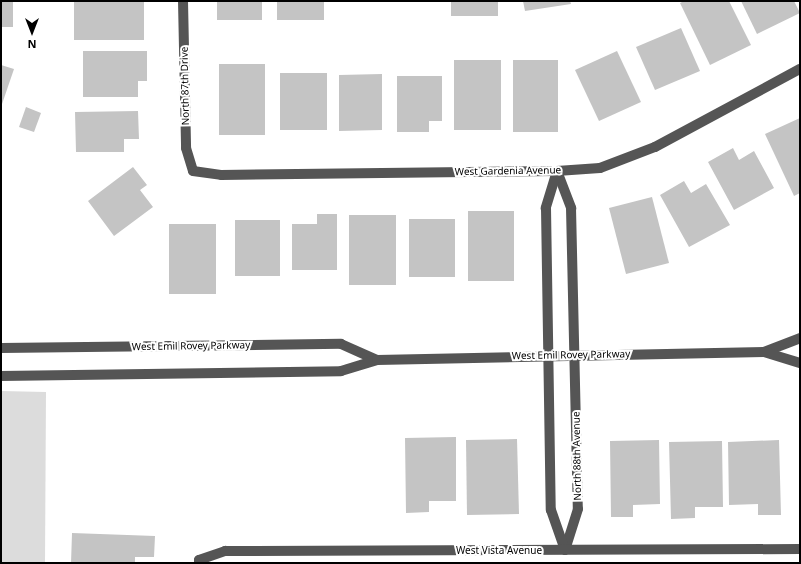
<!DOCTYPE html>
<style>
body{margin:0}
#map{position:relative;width:801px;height:564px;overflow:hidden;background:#fff;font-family:"Noto Sans",sans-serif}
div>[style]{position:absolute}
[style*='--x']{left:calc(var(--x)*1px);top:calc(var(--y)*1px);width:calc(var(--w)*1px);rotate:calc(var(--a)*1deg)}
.green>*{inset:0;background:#dcdcdc}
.building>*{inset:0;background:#c4c4c4}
.minor>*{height:10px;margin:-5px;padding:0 5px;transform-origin:5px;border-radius:5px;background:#555}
span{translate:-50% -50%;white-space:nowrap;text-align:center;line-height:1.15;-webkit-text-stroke:4px #fff;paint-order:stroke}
.street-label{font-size:10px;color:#000}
.frame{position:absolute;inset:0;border:2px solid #000;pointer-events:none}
.north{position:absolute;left:12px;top:12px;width:40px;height:40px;-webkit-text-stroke:3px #fff;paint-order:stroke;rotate:180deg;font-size:11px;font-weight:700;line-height:16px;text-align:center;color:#000}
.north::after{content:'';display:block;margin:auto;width:14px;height:18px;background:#000;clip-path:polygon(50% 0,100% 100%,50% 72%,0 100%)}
</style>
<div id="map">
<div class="green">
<i style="clip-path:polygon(1px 391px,46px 392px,45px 563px,1px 563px)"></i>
</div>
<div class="building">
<i style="clip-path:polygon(1px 1px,13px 1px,13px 27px,1px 27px)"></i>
<i style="clip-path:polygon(74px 1px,144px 1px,144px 40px,74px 40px)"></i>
<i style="clip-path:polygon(217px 1px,262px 1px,262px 20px,217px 20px)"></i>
<i style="clip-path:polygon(277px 1px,324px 1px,324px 20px,277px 20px)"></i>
<i style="clip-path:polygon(451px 1px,498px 1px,498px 16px,451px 16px)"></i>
<i style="clip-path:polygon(523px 1px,570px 1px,571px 4px,525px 11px)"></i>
<i style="clip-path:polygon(684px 1px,729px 1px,751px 45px,710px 65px,680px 3px)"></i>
<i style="clip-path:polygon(741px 1px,794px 1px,800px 13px,757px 34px)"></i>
<i style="clip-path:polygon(681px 28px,700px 71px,655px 90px,636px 47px)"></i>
<i style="clip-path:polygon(83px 51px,147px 51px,147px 81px,138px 81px,138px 97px,83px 97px)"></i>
<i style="clip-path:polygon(617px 51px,641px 102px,599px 121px,575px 70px)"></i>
<i style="clip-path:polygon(454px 60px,501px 60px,501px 130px,454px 130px)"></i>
<i style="clip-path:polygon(513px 60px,558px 60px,558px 132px,513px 132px)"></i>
<i style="clip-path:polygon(219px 64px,265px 64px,265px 135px,219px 135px)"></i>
<i style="clip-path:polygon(1px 65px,14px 69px,1px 107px)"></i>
<i style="clip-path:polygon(280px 73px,327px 73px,327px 130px,280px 130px)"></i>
<i style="clip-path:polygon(382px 74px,382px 130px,339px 131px,339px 75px)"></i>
<i style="clip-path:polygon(397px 76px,442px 76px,442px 121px,429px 121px,429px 132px,397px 132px)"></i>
<i style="clip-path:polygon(26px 107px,41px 113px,34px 132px,19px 127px)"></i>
<i style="clip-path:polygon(138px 111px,139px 139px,124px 139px,124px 152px,76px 152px,75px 112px)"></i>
<i style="clip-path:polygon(800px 118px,800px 193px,794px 196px,765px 134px)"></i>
<i style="clip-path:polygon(733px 148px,739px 160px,754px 151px,774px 188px,734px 210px,708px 162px)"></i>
<i style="clip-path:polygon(133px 167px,147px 185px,140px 190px,153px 207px,114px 236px,88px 201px)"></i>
<i style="clip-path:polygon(684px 181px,691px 193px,706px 184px,730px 225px,689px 247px,660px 195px)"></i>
<i style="clip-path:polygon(652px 197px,669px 263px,626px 274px,609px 208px)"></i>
<i style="clip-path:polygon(468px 211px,514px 211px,514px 281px,468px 281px)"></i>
<i style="clip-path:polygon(317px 214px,337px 214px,337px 270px,292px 270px,292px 224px,317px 224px)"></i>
<i style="clip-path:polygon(349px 215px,396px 215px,396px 285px,349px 285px)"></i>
<i style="clip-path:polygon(409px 219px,455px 219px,455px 277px,409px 277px)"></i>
<i style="clip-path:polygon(235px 220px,280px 220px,280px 276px,235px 276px)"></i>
<i style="clip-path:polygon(169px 224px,216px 224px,216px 294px,169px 294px)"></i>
<i style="clip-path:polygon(456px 437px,456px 501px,429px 501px,429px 512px,406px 513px,405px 438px)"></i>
<i style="clip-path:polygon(517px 439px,519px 514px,467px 515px,466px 440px)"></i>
<i style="clip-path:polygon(659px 440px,660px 504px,633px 505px,633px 517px,611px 517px,610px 441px)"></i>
<i style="clip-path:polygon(779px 440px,781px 515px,758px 515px,758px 504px,729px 505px,728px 442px)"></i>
<i style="clip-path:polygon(722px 441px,723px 507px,695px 507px,695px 518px,671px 519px,669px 442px)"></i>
<i style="clip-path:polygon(72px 533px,155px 536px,154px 557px,135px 557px,135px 563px,71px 563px)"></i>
</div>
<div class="minor">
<i style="--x:183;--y:1;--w:147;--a:88.8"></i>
<i style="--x:186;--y:148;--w:24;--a:73"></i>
<i style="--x:193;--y:171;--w:28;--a:8"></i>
<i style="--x:221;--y:175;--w:336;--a:-0.7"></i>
<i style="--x:557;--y:171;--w:43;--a:-4"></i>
<i style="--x:600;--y:168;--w:59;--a:-20.9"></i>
<i style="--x:655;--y:147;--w:165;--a:-28.3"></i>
<i style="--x:557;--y:171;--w:40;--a:69"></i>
<i style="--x:571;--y:208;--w:301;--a:88.7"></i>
<i style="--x:578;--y:509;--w:43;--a:107.6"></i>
<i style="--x:557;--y:171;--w:39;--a:107"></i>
<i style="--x:546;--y:208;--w:302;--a:89.1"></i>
<i style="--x:551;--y:510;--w:42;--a:70.7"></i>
<i style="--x:1;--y:348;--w:340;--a:-0.7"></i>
<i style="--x:341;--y:344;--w:39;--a:24"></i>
<i style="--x:764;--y:352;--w:39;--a:-21"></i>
<i style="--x:1;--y:376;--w:340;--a:-0.8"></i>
<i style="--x:341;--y:371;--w:38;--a:-17"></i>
<i style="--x:377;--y:360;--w:387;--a:-1.2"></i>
<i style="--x:764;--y:352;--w:38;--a:17"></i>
<i style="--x:199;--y:563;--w:3;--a:-90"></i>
<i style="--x:199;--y:560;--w:28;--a:-19"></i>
<i style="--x:225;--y:551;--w:575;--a:-0.2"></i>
</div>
<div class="street-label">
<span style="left:185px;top:86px;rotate:-91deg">North 87th Drive</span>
<span style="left:508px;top:171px;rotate:-1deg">West Gardenia Avenue</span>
<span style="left:191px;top:346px;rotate:-1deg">West Emil Rovey Parkway</span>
<span style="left:571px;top:355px;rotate:-1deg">West Emil Rovey Parkway</span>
<span style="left:577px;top:456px;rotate:-91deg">North 88th Avenue</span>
<span style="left:499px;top:551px">West Vista Avenue</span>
</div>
<div class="frame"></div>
<div class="north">N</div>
</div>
